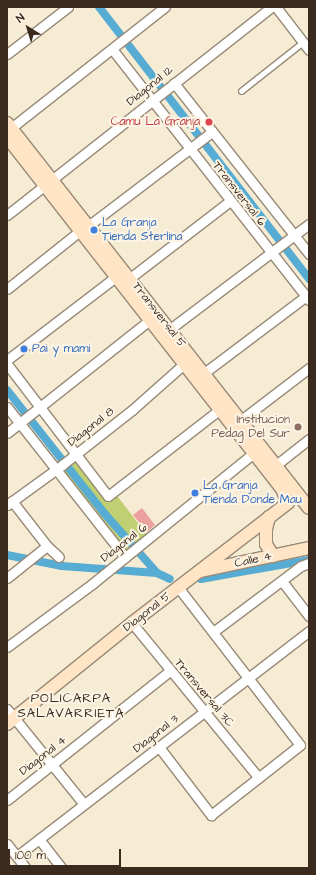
<!DOCTYPE html>
<style>
body{margin:0}
#map{position:relative;width:316px;height:875px;overflow:hidden;background:#f6ebd3;font-family:"Architects Daughter",sans-serif}
div>[style]{position:absolute}
[style*='--x']{left:calc(var(--x)*1px);top:calc(var(--y)*1px);width:calc(var(--w)*1px);rotate:calc(var(--a)*1deg)}
.green>*{inset:0;background:#c0cf71}
.canal>*{height:8px;margin:-4px;padding:0 4px;transform-origin:4px;border-radius:4px;background:#57acd3}
.building>*{inset:0;background:#eca19e}
.roads{filter:drop-shadow(1px 0 #988a78) drop-shadow(-1px 0 #988a78) drop-shadow(0 1px #988a78) drop-shadow(0 -1px #988a78)}
.lane>*{height:4.5px;margin:-2.25px;padding:0 2.25px;transform-origin:2.25px;border-radius:2.25px;background:#fff}
.street>*{height:9px;margin:-4.5px;padding:0 4.5px;transform-origin:4.5px;border-radius:4.5px;background:#fff}
.secondary>*{height:12px;margin:-6px;padding:0 6px;transform-origin:6px;border-radius:6px;background:#ffe4c6}
.dots>*{width:11px;height:11px;translate:-50% -50%;box-sizing:border-box;border:2px solid #fcf5e5;border-radius:50%}
span{translate:-50% -50%;white-space:nowrap;text-align:center;line-height:1.15;-webkit-text-stroke:4px #fcf5e5;paint-order:stroke}
.street-label{font-size:12px;color:#3b2a1e}
.health-label{font-size:12px;color:#be3a42}
.right{translate:-100% -50%;text-align:right}
.shop-label{font-size:12px;color:#366cbe}
.left{translate:0 -50%;text-align:left}
.education-label{font-size:12px;color:#785e54}
.neighbourhood-label{font-size:13px;color:#3b2a1e;letter-spacing:1px}
.frame{position:absolute;inset:0;border:8px solid #3b2a1e;pointer-events:none}
.north{position:absolute;left:8px;top:8px;width:40px;height:40px;-webkit-text-stroke:3px #fcf5e5;paint-order:stroke;rotate:322deg;font-size:11px;font-weight:700;line-height:16px;text-align:center;color:#3b2a1e}
.north::after{content:'';display:block;margin:auto;width:14px;height:18px;background:#3b2a1e;clip-path:polygon(50% 0,100% 100%,50% 72%,0 100%)}
.scale{position:absolute;left:8px;top:849px;width:113px;height:18px;box-sizing:border-box;border:2px solid #3b2a1e;border-top:0;padding-left:5px;font-size:12px;line-height:14px;white-space:nowrap;color:#3b2a1e;-webkit-text-stroke:3px #fcf5e5;paint-order:stroke}
</style>
<div id="map">
<div class="green">
<i style="clip-path:polygon(70px 461px,78px 461px,109px 499px,118px 497px,147px 535px,125px 553px,61px 473px,63px 466px)"></i>
</div>
<div class="canal">
<i style="--x:99;--y:7;--w:344;--a:52.3"></i>
<i style="--x:7;--y:390;--w:157;--a:51.7"></i>
<i style="--x:104;--y:513;--w:80;--a:48.5"></i>
<i style="--x:7;--y:555;--w:56;--a:11.3"></i>
<i style="--x:62;--y:566;--w:95;--a:4.2"></i>
<i style="--x:157;--y:573;--w:14;--a:25"></i>
<i style="--x:201;--y:579;--w:110;--a:-10"></i>
</div>
<div class="building">
<i style="clip-path:polygon(142px 508px,155px 525px,147px 532px,133px 515px)"></i>
</div>
<div class="roads">
<div class="lane">
<i style="--x:241;--y:91;--w:79;--a:-38.3"></i>
</div>
<div class="street">
<i style="--x:276;--y:7;--w:54;--a:52.5"></i>
<i style="--x:112;--y:49;--w:319;--a:51.9"></i>
<i style="--x:7;--y:54;--w:77;--a:-37.6"></i>
<i style="--x:174;--y:83;--w:218;--a:51.7"></i>
<i style="--x:11;--y:128;--w:196;--a:-38.2"></i>
<i style="--x:7;--y:215;--w:336;--a:-38.2"></i>
<i style="--x:88;--y:226;--w:156;--a:-37.2"></i>
<i style="--x:130;--y:278;--w:126;--a:-37.6"></i>
<i style="--x:7;--y:289;--w:95;--a:-38.6"></i>
<i style="--x:170;--y:329;--w:174;--a:-37.1"></i>
<i style="--x:7;--y:360;--w:138;--a:-37.4"></i>
<i style="--x:7;--y:364;--w:166;--a:52.6"></i>
<i style="--x:108;--y:496;--w:142;--a:-37.8"></i>
<i style="--x:204;--y:373;--w:131;--a:-37"></i>
<i style="--x:7;--y:407;--w:191;--a:51.8"></i>
<i style="--x:241;--y:420;--w:86;--a:-37.4"></i>
<i style="--x:7;--y:433;--w:184;--a:-38.4"></i>
<i style="--x:276;--y:465;--w:42;--a:-38.2"></i>
<i style="--x:12;--y:501;--w:57;--a:52.1"></i>
<i style="--x:47;--y:546;--w:16;--a:43"></i>
<i style="--x:7;--y:505;--w:68;--a:-36"></i>
<i style="--x:62;--y:465;--w:89;--a:-38.2"></i>
<i style="--x:132;--y:410;--w:71;--a:-41.6"></i>
<i style="--x:7;--y:578;--w:51;--a:-38.7"></i>
<i style="--x:282;--y:581;--w:44;--a:52.4"></i>
<i style="--x:132;--y:623;--w:200;--a:50.7"></i>
<i style="--x:213;--y:632;--w:110;--a:-36.9"></i>
<i style="--x:301;--y:566;--w:9;--a:-21"></i>
<i style="--x:7;--y:647;--w:106;--a:-36.5"></i>
<i style="--x:92;--y:584;--w:208;--a:-39"></i>
<i style="--x:7;--y:709;--w:122;--a:51"></i>
<i style="--x:159;--y:747;--w:86;--a:52.6"></i>
<i style="--x:211;--y:815;--w:113;--a:-38.2"></i>
<i style="--x:300;--y:745;--w:200;--a:-127.7"></i>
<i style="--x:7;--y:800;--w:208;--a:-38.4"></i>
<i style="--x:39;--y:839;--w:37;--a:52"></i>
<i style="--x:7;--y:844;--w:31;--a:52"></i>
<i style="--x:17;--y:856;--w:369;--a:-37.6"></i>
</div>
<div class="secondary">
<i style="--x:7;--y:123;--w:489;--a:51.9"></i>
<i style="--x:7;--y:137;--w:447;--a:52"></i>
<i style="--x:282;--y:489;--w:15;--a:67"></i>
<i style="--x:269;--y:517;--w:12;--a:104"></i>
<i style="--x:266;--y:529;--w:15;--a:90"></i>
<i style="--x:266;--y:544;--w:14;--a:60"></i>
<i style="--x:201;--y:571;--w:110;--a:-12"></i>
<i style="--x:7;--y:724;--w:161;--a:-38.9"></i>
<i style="--x:132;--y:623;--w:197;--a:-37.6"></i>
</div>
</div>
<div class="dots">
<i style="left:209px;top:122px;background:#e0444e"></i>
<i style="left:94px;top:230px;background:#3f7fe0"></i>
<i style="left:24px;top:349px;background:#3f7fe0"></i>
<i style="left:298px;top:427px;background:#8d6e63"></i>
<i style="left:195px;top:493px;background:#3f7fe0"></i>
</div>
<div class="street-label">
<span style="left:150px;top:86px;rotate:-39deg">Diagonal 12</span>
<span style="left:239px;top:194px;rotate:52deg">Transversal 6</span>
<span style="left:159px;top:315px;rotate:52deg">Transversal 5</span>
<span style="left:91px;top:427px;rotate:-38deg">Diagonal 8</span>
<span style="left:124px;top:543px;rotate:-38deg">Diagonal 6</span>
<span style="left:253px;top:560px;rotate:-12deg">Calle 4</span>
<span style="left:147px;top:612px;rotate:-38deg">Diagonal 5</span>
<span style="left:204px;top:693px;rotate:50deg">Transversal 3C</span>
<span style="left:156px;top:734px;rotate:-38deg">Diagonal 3</span>
<span style="left:43px;top:756px;rotate:-38deg">Diagonal 4</span>
</div>
<div class="health-label">
<span class="right" style="left:200px;top:122px">Camu La Granja</span>
</div>
<div class="shop-label">
<span class="left" style="left:102px;top:230px">La Granja<br>Tienda Sterlina</span>
<span class="left" style="left:32px;top:349px">Pai y mami</span>
<span class="left" style="left:203px;top:493px">La Granja<br>Tienda Donde Mau</span>
</div>
<div class="education-label">
<span class="right" style="left:290px;top:427px">Institucion<br>Pedag Del Sur</span>
</div>
<div class="neighbourhood-label">
<span style="left:71px;top:706px">POLICARPA<br>SALAVARRIETA</span>
</div>
<div class="frame"></div>
<div class="north">N</div>
<div class="scale">100 m</div>
</div>
